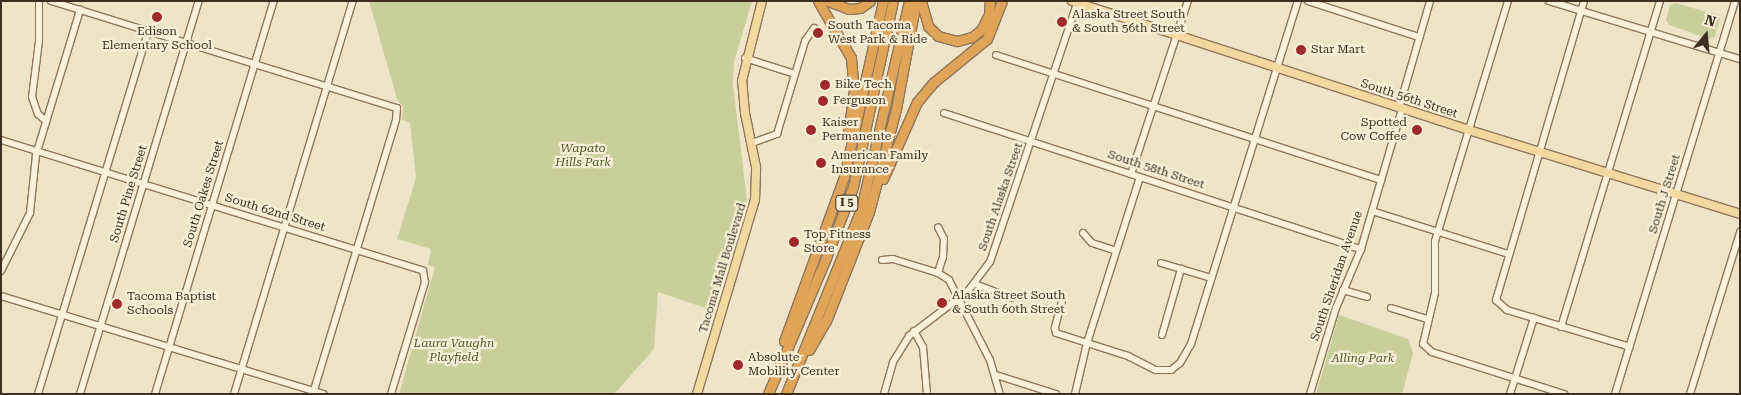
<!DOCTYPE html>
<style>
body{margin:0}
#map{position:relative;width:1741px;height:395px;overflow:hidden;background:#f0e4c8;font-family:"Roboto Serif",serif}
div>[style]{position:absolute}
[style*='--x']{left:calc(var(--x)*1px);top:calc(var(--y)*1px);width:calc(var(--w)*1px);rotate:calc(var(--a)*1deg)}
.green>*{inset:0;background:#c9cf9b}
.roads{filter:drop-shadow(1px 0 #8d765c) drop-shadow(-1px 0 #8d765c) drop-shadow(0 1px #8d765c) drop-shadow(0 -1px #8d765c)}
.minor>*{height:6px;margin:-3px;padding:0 3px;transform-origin:3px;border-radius:3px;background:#faf1dc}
.major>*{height:8px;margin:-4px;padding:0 4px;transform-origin:4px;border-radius:4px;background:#f3d9a0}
.highway>*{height:9px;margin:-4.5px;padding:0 4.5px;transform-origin:4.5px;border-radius:4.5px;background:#e0a458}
.dots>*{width:14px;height:14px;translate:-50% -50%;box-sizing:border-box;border:2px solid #f7eed8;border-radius:50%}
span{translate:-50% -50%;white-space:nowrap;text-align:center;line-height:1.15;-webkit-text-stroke:4.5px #f7eed8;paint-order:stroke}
.shield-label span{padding:1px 4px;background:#f7eed8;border:1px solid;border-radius:4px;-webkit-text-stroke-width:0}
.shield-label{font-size:11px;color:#3d2e20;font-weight:700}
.poi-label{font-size:12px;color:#3d2e20}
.left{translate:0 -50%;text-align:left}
.right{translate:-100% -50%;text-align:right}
.street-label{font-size:12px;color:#3d2e20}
.park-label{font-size:12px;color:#4d5a26;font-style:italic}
.frame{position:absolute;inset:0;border:2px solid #3d2e20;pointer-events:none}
.north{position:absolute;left:1681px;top:10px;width:50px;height:50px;-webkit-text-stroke:4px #f7eed8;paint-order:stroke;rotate:17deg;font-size:14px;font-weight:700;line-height:20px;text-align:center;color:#3d2e20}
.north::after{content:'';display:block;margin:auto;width:18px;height:22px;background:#3d2e20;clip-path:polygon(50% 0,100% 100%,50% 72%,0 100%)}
</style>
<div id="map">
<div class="green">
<i style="clip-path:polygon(369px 1px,752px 1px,734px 62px,733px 85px,747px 200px,714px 311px,658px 292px,654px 349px,617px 391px,610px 394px,399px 394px,435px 267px,428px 265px,431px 249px,397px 239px,416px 178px,410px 123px,402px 120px,403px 107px,397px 99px)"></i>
<i style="clip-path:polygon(1675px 3px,1718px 15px,1720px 18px,1715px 37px,1709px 39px,1669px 25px,1666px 20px,1670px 5px)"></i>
<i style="clip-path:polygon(1339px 315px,1408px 339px,1413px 353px,1402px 394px,1316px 394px)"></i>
</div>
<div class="roads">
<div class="minor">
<i style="--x:39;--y:1;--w:40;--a:90"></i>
<i style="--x:39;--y:41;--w:56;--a:97.1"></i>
<i style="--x:32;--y:97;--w:18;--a:71"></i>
<i style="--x:38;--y:114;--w:11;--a:41"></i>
<i style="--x:51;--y:1;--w:362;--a:17.2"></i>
<i style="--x:397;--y:108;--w:12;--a:95"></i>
<i style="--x:396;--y:120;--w:286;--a:106.9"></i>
<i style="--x:1308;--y:1;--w:117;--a:18"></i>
<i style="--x:1508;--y:1;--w:251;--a:106.9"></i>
<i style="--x:1435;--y:241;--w:52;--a:90"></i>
<i style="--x:1435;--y:293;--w:52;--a:103.2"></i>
<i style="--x:1423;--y:344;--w:12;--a:42"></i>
<i style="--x:1432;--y:352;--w:139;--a:17.7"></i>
<i style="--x:1549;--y:1;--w:200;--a:16.9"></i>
<i style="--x:1584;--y:1;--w:312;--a:106.4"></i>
<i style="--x:1496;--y:300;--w:15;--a:42"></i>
<i style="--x:1507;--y:310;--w:128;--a:16.7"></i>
<i style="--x:996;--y:55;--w:405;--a:18"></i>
<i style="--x:745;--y:58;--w:52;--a:17.7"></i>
<i style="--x:1399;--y:108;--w:111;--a:-73.8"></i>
<i style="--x:944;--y:113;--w:439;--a:18.1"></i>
<i style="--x:1;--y:140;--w:442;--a:17.2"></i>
<i style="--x:423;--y:271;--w:11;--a:80"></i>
<i style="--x:425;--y:282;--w:117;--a:106.9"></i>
<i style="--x:752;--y:143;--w:27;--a:-20"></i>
<i style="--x:777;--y:134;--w:97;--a:-73.2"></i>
<i style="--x:805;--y:41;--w:16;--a:-55"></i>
<i style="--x:1131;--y:174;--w:182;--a:-71.8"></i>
<i style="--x:1372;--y:211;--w:143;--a:17.5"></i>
<i style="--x:1083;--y:233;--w:13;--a:48"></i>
<i style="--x:1092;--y:243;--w:25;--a:18"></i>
<i style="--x:882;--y:260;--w:11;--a:-5"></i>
<i style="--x:893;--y:259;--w:47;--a:17.3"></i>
<i style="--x:938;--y:273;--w:13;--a:32"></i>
<i style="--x:949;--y:280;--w:90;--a:62.9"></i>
<i style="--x:990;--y:360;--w:35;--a:74"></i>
<i style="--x:1161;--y:263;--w:52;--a:16.7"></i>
<i style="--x:1;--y:271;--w:65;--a:-63.4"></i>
<i style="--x:30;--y:213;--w:58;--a:-84.1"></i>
<i style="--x:36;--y:155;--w:152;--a:-73.1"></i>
<i style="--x:938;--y:273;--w:17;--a:-73"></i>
<i style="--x:943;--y:257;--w:18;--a:-87"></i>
<i style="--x:944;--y:239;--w:13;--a:-117"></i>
<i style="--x:975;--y:284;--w:39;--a:21"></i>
<i style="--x:1343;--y:290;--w:25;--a:16"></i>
<i style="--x:1;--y:296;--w:337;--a:16.9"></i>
<i style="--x:1062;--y:301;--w:28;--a:105"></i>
<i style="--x:1055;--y:328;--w:5;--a:79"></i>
<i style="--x:1056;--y:333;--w:76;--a:17.7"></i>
<i style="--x:1128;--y:356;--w:31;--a:27"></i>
<i style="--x:1156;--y:370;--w:15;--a:0"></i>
<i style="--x:1171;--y:370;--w:11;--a:-38"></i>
<i style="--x:1180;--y:363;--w:22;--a:-60"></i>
<i style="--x:1191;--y:344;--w:359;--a:-72.7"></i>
<i style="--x:1391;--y:308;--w:39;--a:17"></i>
<i style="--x:1561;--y:327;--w:341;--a:-73.1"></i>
<i style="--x:914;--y:331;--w:18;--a:61"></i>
<i style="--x:923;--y:347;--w:47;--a:85.1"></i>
<i style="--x:1162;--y:335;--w:69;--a:-73.9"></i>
<i style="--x:996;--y:375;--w:63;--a:17.6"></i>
<i style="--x:38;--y:394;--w:379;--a:-73.1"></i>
<i style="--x:80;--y:394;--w:411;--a:-73.2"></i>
<i style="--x:155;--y:394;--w:411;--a:-73.2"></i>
<i style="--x:234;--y:394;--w:411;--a:-73.2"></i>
<i style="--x:884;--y:394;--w:33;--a:-74"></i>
<i style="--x:893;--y:362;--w:31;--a:-58"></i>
<i style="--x:909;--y:336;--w:74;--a:-37.3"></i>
<i style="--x:968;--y:291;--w:36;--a:-53"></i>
<i style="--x:990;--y:262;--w:275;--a:-71.4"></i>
<i style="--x:1075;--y:394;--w:52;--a:-76.8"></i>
<i style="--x:1087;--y:343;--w:174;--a:-72.3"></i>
<i style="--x:1310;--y:394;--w:90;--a:-73.2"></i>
<i style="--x:1336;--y:308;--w:64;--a:-67"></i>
<i style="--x:1361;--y:249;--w:146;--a:-73.7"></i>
<i style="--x:1510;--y:394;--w:80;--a:-72.5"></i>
<i style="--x:1615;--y:394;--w:411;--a:-73"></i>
<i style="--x:1690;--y:394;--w:170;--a:-72.8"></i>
</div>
<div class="major">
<i style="--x:1072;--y:1;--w:417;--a:18"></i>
<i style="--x:1469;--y:130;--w:284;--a:17.2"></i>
<i style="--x:697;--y:394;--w:202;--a:-73.4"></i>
<i style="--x:755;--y:200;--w:33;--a:-88"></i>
<i style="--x:756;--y:167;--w:55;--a:-101.5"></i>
<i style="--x:745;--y:113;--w:32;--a:-95"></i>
<i style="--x:742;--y:81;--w:82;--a:-76"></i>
</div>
<div class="highway">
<i style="--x:818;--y:1;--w:66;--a:59.9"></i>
<i style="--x:851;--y:58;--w:32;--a:85"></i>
<i style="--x:854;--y:90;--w:44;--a:97.8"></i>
<i style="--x:828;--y:1;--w:22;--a:21"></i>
<i style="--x:849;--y:9;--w:11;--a:-5"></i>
<i style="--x:860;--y:8;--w:12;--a:-35"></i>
<i style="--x:921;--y:1;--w:26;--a:74"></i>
<i style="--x:928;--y:26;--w:14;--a:45"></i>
<i style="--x:938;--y:36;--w:20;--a:15"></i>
<i style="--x:957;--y:41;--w:16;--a:-15"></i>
<i style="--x:972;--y:37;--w:11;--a:-38"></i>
<i style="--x:981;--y:30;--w:18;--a:-63"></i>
<i style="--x:989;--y:14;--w:13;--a:-86"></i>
<i style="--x:883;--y:179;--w:84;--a:-66.2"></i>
<i style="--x:917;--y:102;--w:26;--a:-50"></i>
<i style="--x:934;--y:82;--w:68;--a:-39.1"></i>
<i style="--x:987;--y:39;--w:41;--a:-68.5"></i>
<i style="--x:784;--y:341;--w:175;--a:-69.9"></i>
<i style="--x:844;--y:177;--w:180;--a:-77.5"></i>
<i style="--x:809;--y:350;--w:34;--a:-60"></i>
<i style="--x:826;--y:321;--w:117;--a:-68.5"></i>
<i style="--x:869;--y:212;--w:106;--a:-75.3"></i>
<i style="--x:896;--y:109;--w:110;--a:-79.5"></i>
<i style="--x:768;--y:394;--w:148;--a:-66.9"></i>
<i style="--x:826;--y:258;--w:76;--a:-69.2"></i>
<i style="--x:853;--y:187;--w:190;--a:-77.9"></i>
<i style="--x:786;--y:394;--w:200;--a:-67.9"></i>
<i style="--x:861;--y:209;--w:213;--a:-77"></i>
</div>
</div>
<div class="dots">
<i style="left:157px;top:17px;background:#9e2a2b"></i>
<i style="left:1062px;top:22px;background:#9e2a2b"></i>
<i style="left:818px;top:33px;background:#9e2a2b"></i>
<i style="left:1301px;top:50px;background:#9e2a2b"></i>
<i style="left:825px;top:85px;background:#9e2a2b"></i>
<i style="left:823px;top:101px;background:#9e2a2b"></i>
<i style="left:811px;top:130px;background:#9e2a2b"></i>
<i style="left:1417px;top:130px;background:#9e2a2b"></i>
<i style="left:821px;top:163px;background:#9e2a2b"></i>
<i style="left:794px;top:242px;background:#9e2a2b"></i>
<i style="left:942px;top:303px;background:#9e2a2b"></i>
<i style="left:117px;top:304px;background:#9e2a2b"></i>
<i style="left:738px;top:365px;background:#9e2a2b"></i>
</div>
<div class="shield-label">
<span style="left:847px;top:203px">I 5</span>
</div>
<div class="poi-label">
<span class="left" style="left:1072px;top:22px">Alaska Street South<br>&amp; South 56th Street</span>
<span class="left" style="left:828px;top:33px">South Tacoma<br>West Park &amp; Ride</span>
<span style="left:157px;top:39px">Edison<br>Elementary School</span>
<span class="left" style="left:1311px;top:50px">Star Mart</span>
<span class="left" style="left:835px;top:85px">Bike Tech</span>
<span class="left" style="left:833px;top:101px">Ferguson</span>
<span class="left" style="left:822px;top:130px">Kaiser<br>Permanente</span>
<span class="right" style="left:1407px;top:130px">Spotted<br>Cow Coffee</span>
<span class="left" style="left:831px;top:163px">American Family<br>Insurance</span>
<span class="left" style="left:804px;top:242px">Top Fitness<br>Store</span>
<span class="left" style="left:952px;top:303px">Alaska Street South<br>&amp; South 60th Street</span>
<span class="left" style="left:127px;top:304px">Tacoma Baptist<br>Schools</span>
<span class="left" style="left:748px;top:365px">Absolute<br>Mobility Center</span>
</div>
<div class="street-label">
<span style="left:1409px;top:99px;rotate:18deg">South 56th Street</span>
<span style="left:1156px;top:170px;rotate:18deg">South 58th Street</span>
<span style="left:129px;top:194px;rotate:-73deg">South Pine Street</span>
<span style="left:204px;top:194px;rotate:-73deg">South Oakes Street</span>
<span style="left:1665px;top:194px;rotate:-73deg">South J Street</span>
<span style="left:1001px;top:197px;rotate:-71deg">South Alaska Street</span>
<span style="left:275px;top:213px;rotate:17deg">South 62nd Street</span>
<span style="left:723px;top:268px;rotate:-73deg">Tacoma Mall Boulevard</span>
<span style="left:1337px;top:276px;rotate:-71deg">South Sheridan Avenue</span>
</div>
<div class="park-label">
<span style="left:583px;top:156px">Wapato<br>Hills Park</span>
<span style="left:454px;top:351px">Laura Vaughn<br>Playfield</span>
<span style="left:1363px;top:359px">Alling Park</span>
</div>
<div class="frame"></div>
<div class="north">N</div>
</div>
